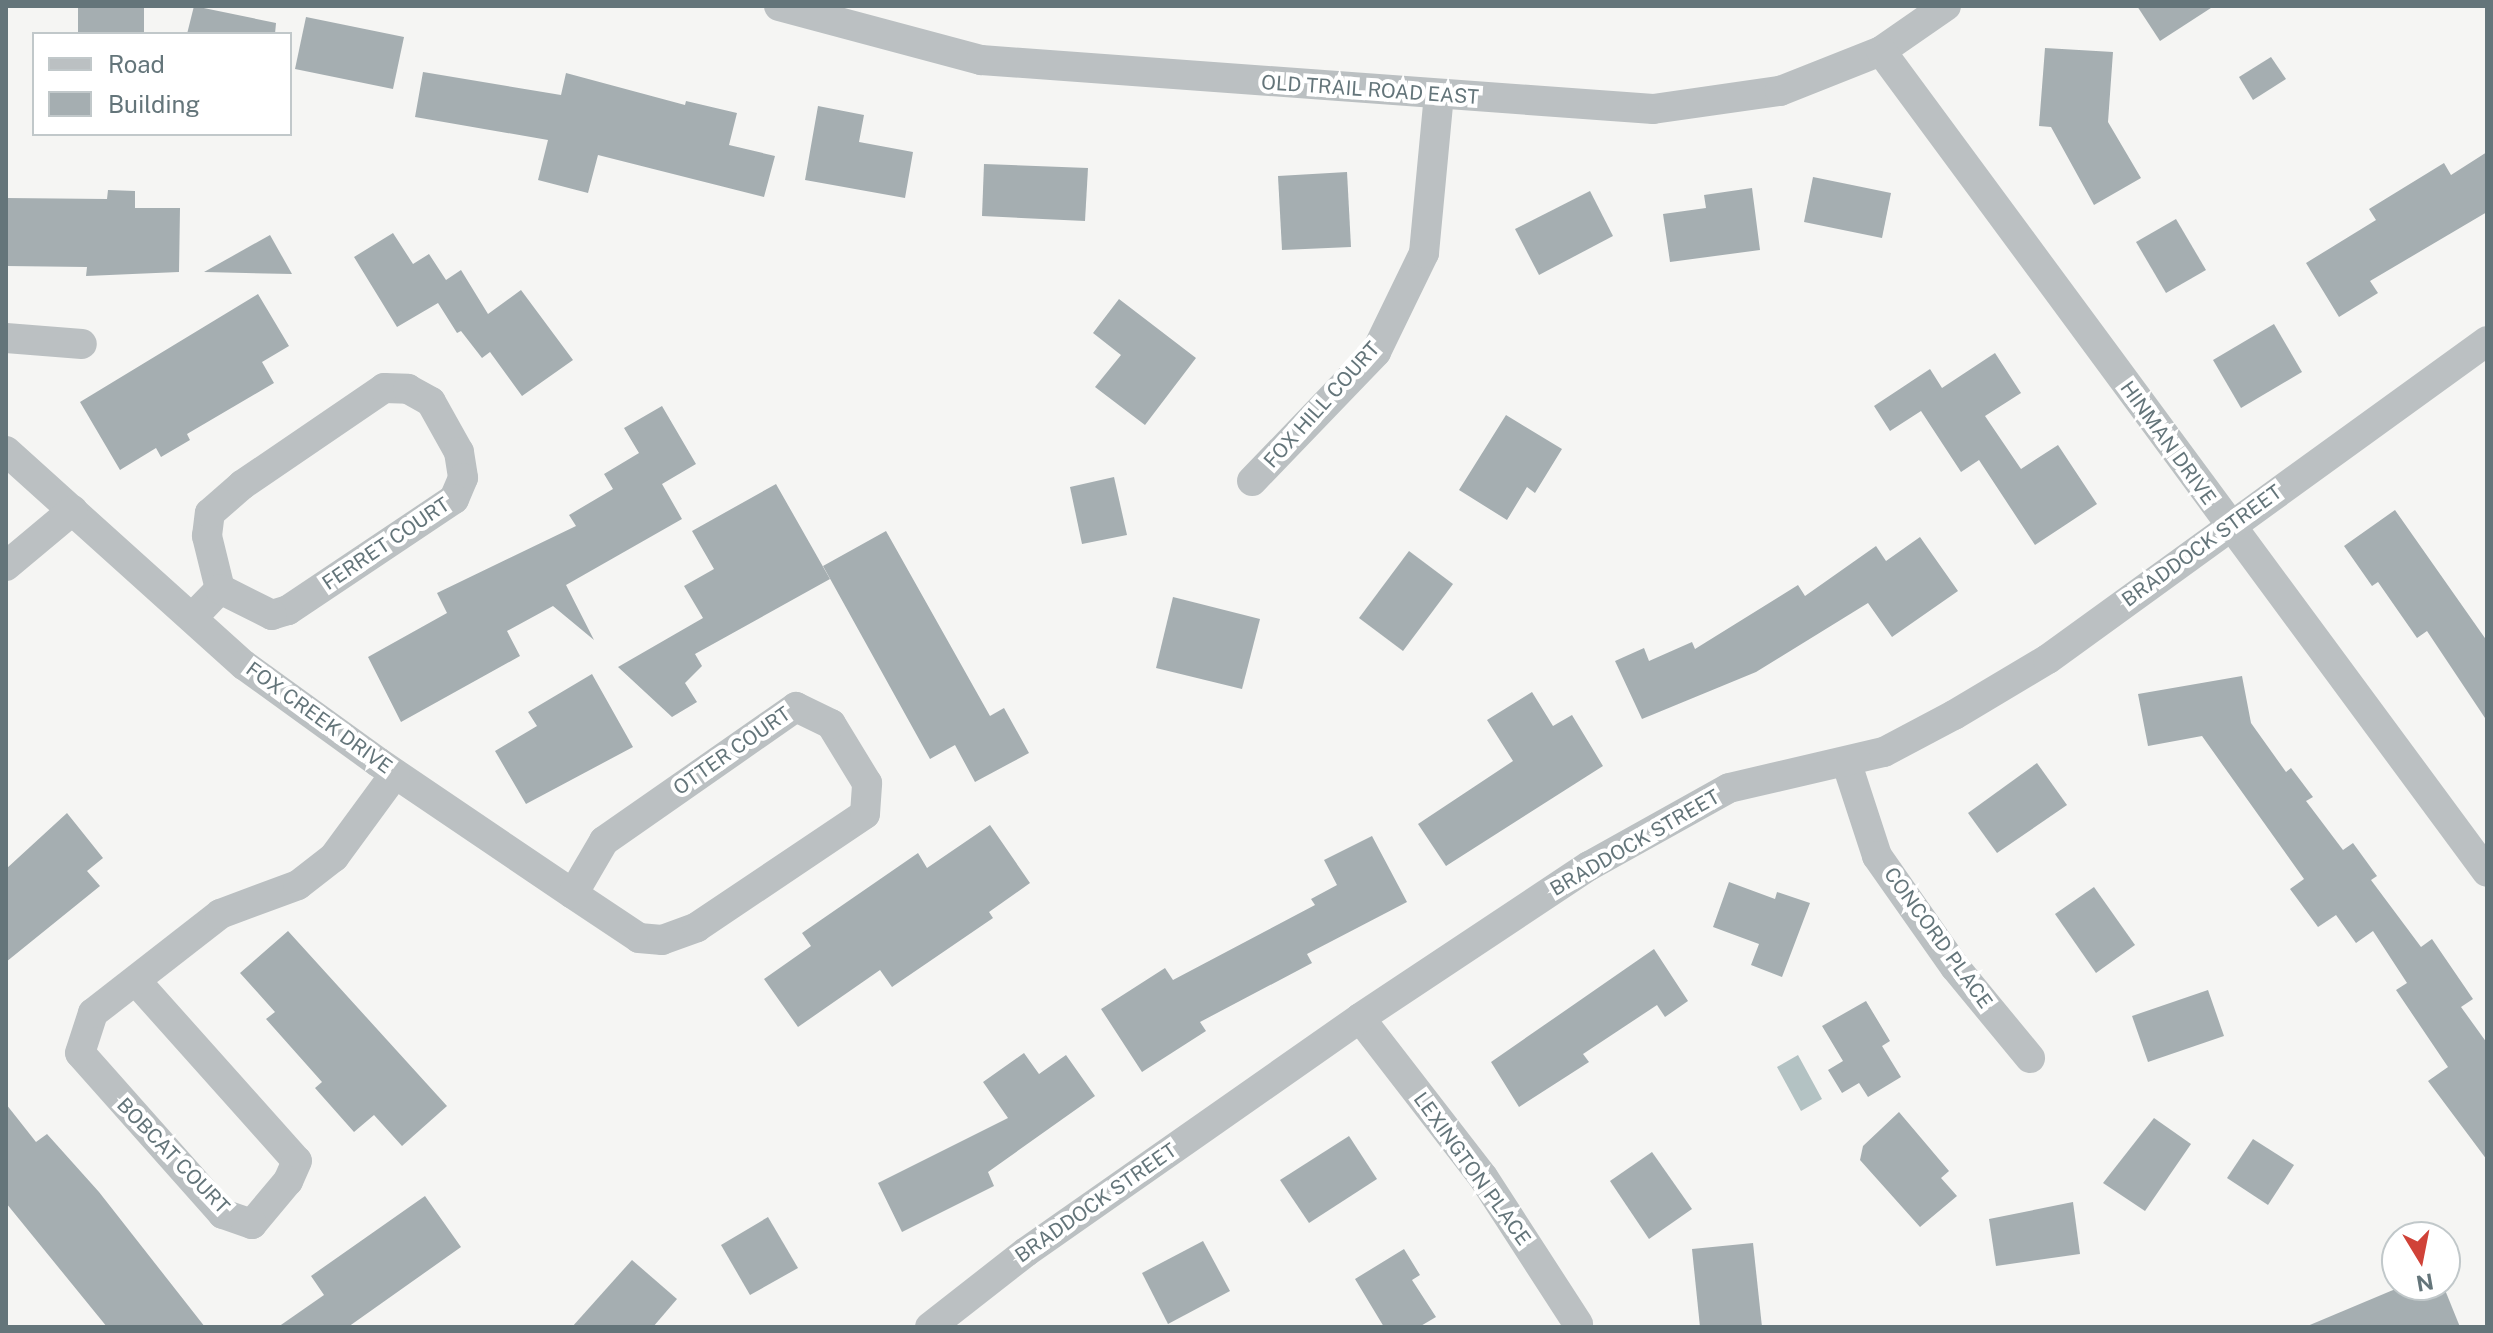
<!DOCTYPE html>
<style>
body{margin:0}
#map{position:relative;width:2493px;height:1333px;overflow:hidden;background:#f5f5f3;font-family:"Public Sans",sans-serif}
div>[style]{position:absolute}
[style*='--x']{left:calc(var(--x)*1px);top:calc(var(--y)*1px);width:calc(var(--w)*1px);rotate:calc(var(--a)*1deg)}
.water>*{inset:0;background:#b3c2c3}
.building>*{inset:0;background:#a5aeb1}
.minor>*{height:30px;margin:-15px;padding:0 15px;transform-origin:15px;border-radius:15px;background:#bbc0c2}
span{translate:-50% -50%;white-space:nowrap;text-align:center;line-height:1.15;-webkit-text-stroke:8px #fff;paint-order:stroke}
.street-label{font-size:20px;color:#64757a}
.frame{position:absolute;inset:0;border:8px solid #64757a;pointer-events:none}
.legend{position:absolute;left:32px;top:32px;width:260px;height:104px;box-sizing:border-box;background:#fff;border:2px solid #c1c8ca;margin:0;padding:10px 14px;list-style:none;font-size:24px;color:#64757a}
.legend li{display:flex;align-items:center;gap:16px;height:40px}
.legend b{width:40px;border:2px solid #c1c8ca}
.north{position:absolute;left:2381px;top:1221px;width:80px;height:80px;box-sizing:border-box;background:#fff;border:2px solid #c1c8ca;border-radius:50%;rotate:170deg;font-size:22px;font-weight:700;line-height:32px;text-align:center;color:#64757a}
.north::after{content:'';display:block;margin:auto;width:28px;height:36px;background:#d04238;clip-path:polygon(50% 0,100% 100%,50% 72%,0 100%)}
</style>
<div id="map">
<div class="water">
<i style="clip-path:polygon(1798px 1055px,1822px 1099px,1801px 1111px,1777px 1067px)"></i>
</div>
<div class="building">
<i style="clip-path:polygon(78px 6px,144px 6px,144px 34px,78px 34px)"></i>
<i style="clip-path:polygon(194px 6px,276px 23px,275px 34px,187px 34px)"></i>
<i style="clip-path:polygon(2137px 6px,2214px 6px,2160px 41px)"></i>
<i style="clip-path:polygon(306px 17px,404px 37px,393px 89px,295px 69px)"></i>
<i style="clip-path:polygon(2045px 48px,2113px 52px,2108px 122px,2141px 178px,2094px 205px,2051px 127px,2039px 126px)"></i>
<i style="clip-path:polygon(2271px 57px,2286px 79px,2253px 100px,2239px 77px)"></i>
<i style="clip-path:polygon(423px 72px,561px 95px,566px 73px,685px 105px,686px 101px,737px 113px,729px 145px,775px 156px,764px 197px,598px 155px,588px 193px,538px 180px,548px 140px,415px 117px)"></i>
<i style="clip-path:polygon(818px 106px,864px 115px,859px 142px,913px 152px,905px 198px,805px 180px)"></i>
<i style="clip-path:polygon(2487px 152px,2487px 212px,2370px 281px,2378px 293px,2339px 317px,2306px 263px,2376px 220px,2369px 209px,2444px 163px,2451px 175px)"></i>
<i style="clip-path:polygon(984px 164px,1088px 168px,1085px 221px,982px 216px)"></i>
<i style="clip-path:polygon(1347px 172px,1351px 247px,1282px 250px,1278px 176px)"></i>
<i style="clip-path:polygon(1813px 177px,1891px 193px,1882px 238px,1804px 222px)"></i>
<i style="clip-path:polygon(1752px 188px,1760px 250px,1670px 262px,1663px 214px,1706px 208px,1704px 195px)"></i>
<i style="clip-path:polygon(108px 190px,135px 191px,135px 208px,180px 208px,179px 272px,86px 276px,87px 267px,6px 266px,6px 198px,107px 199px)"></i>
<i style="clip-path:polygon(1590px 191px,1613px 236px,1539px 275px,1515px 229px)"></i>
<i style="clip-path:polygon(2176px 219px,2206px 270px,2166px 293px,2136px 242px)"></i>
<i style="clip-path:polygon(393px 233px,413px 264px,429px 254px,446px 280px,461px 270px,488px 314px,521px 290px,573px 360px,522px 396px,490px 352px,482px 358px,461px 331px,457px 333px,438px 303px,397px 327px,354px 257px)"></i>
<i style="clip-path:polygon(270px 235px,292px 274px,204px 272px)"></i>
<i style="clip-path:polygon(258px 294px,289px 346px,262px 362px,274px 383px,187px 434px,190px 440px,161px 457px,156px 448px,120px 470px,80px 402px)"></i>
<i style="clip-path:polygon(1119px 299px,1196px 358px,1145px 425px,1095px 387px,1121px 355px,1093px 333px)"></i>
<i style="clip-path:polygon(2274px 324px,2302px 372px,2241px 408px,2213px 360px)"></i>
<i style="clip-path:polygon(1995px 353px,2021px 393px,1985px 416px,2021px 469px,2058px 445px,2097px 504px,2035px 545px,1979px 460px,1961px 472px,1921px 411px,1890px 431px,1874px 406px,1930px 369px,1942px 388px)"></i>
<i style="clip-path:polygon(662px 406px,696px 464px,662px 484px,682px 519px,566px 585px,594px 640px,553px 606px,507px 631px,520px 656px,401px 722px,368px 657px,447px 613px,437px 593px,576px 526px,569px 515px,613px 489px,604px 474px,639px 453px,624px 428px)"></i>
<i style="clip-path:polygon(1506px 415px,1562px 449px,1535px 493px,1527px 487px,1507px 520px,1459px 490px)"></i>
<i style="clip-path:polygon(1114px 477px,1127px 535px,1082px 544px,1070px 487px)"></i>
<i style="clip-path:polygon(776px 484px,830px 579px,695px 654px,702px 666px,685px 683px,697px 702px,672px 717px,618px 667px,703px 618px,684px 586px,714px 569px,692px 531px)"></i>
<i style="clip-path:polygon(2395px 510px,2487px 641px,2487px 721px,2427px 631px,2417px 638px,2378px 582px,2372px 586px,2344px 546px)"></i>
<i style="clip-path:polygon(886px 531px,990px 716px,1004px 708px,1029px 753px,975px 782px,955px 745px,930px 759px,823px 566px)"></i>
<i style="clip-path:polygon(1920px 537px,1958px 591px,1892px 637px,1868px 603px,1756px 672px,1642px 719px,1615px 661px,1644px 648px,1649px 661px,1692px 642px,1695px 649px,1798px 585px,1805px 596px,1876px 546px,1886px 561px)"></i>
<i style="clip-path:polygon(1409px 551px,1453px 584px,1403px 651px,1359px 618px)"></i>
<i style="clip-path:polygon(1173px 597px,1260px 619px,1242px 689px,1156px 668px)"></i>
<i style="clip-path:polygon(592px 674px,633px 747px,526px 804px,495px 751px,537px 726px,528px 712px)"></i>
<i style="clip-path:polygon(2242px 676px,2251px 723px,2286px 772px,2291px 768px,2313px 797px,2306px 801px,2343px 850px,2353px 843px,2377px 876px,2371px 880px,2421px 947px,2432px 939px,2473px 999px,2461px 1007px,2487px 1043px,2487px 1160px,2428px 1081px,2448px 1067px,2396px 990px,2407px 983px,2373px 931px,2356px 943px,2336px 915px,2318px 927px,2290px 889px,2304px 879px,2202px 736px,2148px 746px,2138px 694px)"></i>
<i style="clip-path:polygon(1532px 692px,1553px 726px,1572px 715px,1603px 766px,1446px 866px,1418px 824px,1513px 761px,1487px 720px)"></i>
<i style="clip-path:polygon(2037px 763px,2067px 805px,1997px 853px,1968px 813px)"></i>
<i style="clip-path:polygon(67px 813px,103px 858px,87px 871px,100px 886px,6px 962px,6px 869px)"></i>
<i style="clip-path:polygon(990px 825px,1030px 883px,989px 912px,993px 918px,892px 987px,880px 970px,798px 1027px,764px 979px,811px 946px,802px 933px,918px 853px,927px 868px)"></i>
<i style="clip-path:polygon(1372px 836px,1407px 902px,1307px 954px,1312px 963px,1200px 1022px,1206px 1031px,1142px 1072px,1101px 1009px,1165px 968px,1173px 980px,1315px 905px,1311px 899px,1337px 885px,1324px 860px)"></i>
<i style="clip-path:polygon(1729px 882px,1775px 899px,1777px 892px,1810px 903px,1782px 977px,1751px 965px,1759px 944px,1713px 927px)"></i>
<i style="clip-path:polygon(2094px 887px,2135px 945px,2096px 973px,2055px 914px)"></i>
<i style="clip-path:polygon(288px 931px,447px 1106px,402px 1146px,374px 1115px,354px 1132px,315px 1088px,322px 1082px,266px 1019px,275px 1012px,240px 973px)"></i>
<i style="clip-path:polygon(1654px 949px,1688px 1001px,1665px 1017px,1657px 1005px,1583px 1054px,1589px 1062px,1519px 1107px,1491px 1062px)"></i>
<i style="clip-path:polygon(2208px 990px,2224px 1036px,2148px 1062px,2132px 1016px)"></i>
<i style="clip-path:polygon(1866px 1001px,1890px 1041px,1882px 1046px,1901px 1077px,1868px 1097px,1859px 1083px,1842px 1093px,1828px 1070px,1843px 1061px,1822px 1026px)"></i>
<i style="clip-path:polygon(1024px 1053px,1039px 1074px,1066px 1055px,1095px 1096px,988px 1172px,994px 1186px,902px 1232px,878px 1183px,1008px 1118px,983px 1082px)"></i>
<i style="clip-path:polygon(6px 1104px,36px 1142px,47px 1134px,99px 1192px,205px 1327px,107px 1327px,6px 1203px)"></i>
<i style="clip-path:polygon(1899px 1112px,1949px 1171px,1941px 1178px,1957px 1196px,1920px 1227px,1860px 1160px,1863px 1146px)"></i>
<i style="clip-path:polygon(2154px 1118px,2191px 1144px,2145px 1211px,2103px 1183px)"></i>
<i style="clip-path:polygon(1349px 1136px,1377px 1179px,1309px 1223px,1280px 1180px)"></i>
<i style="clip-path:polygon(2253px 1139px,2294px 1165px,2268px 1205px,2227px 1178px)"></i>
<i style="clip-path:polygon(1652px 1152px,1692px 1209px,1649px 1239px,1610px 1181px)"></i>
<i style="clip-path:polygon(425px 1196px,461px 1247px,348px 1327px,278px 1327px,324px 1295px,311px 1276px)"></i>
<i style="clip-path:polygon(2073px 1202px,2080px 1254px,1996px 1266px,1989px 1219px)"></i>
<i style="clip-path:polygon(768px 1217px,798px 1268px,750px 1295px,721px 1245px)"></i>
<i style="clip-path:polygon(1203px 1241px,1230px 1291px,1168px 1324px,1142px 1273px)"></i>
<i style="clip-path:polygon(1753px 1243px,1762px 1327px,1700px 1327px,1692px 1249px)"></i>
<i style="clip-path:polygon(1404px 1249px,1420px 1275px,1412px 1280px,1436px 1317px,1419px 1327px,1384px 1327px,1355px 1279px)"></i>
<i style="clip-path:polygon(632px 1260px,677px 1299px,653px 1327px,572px 1327px)"></i>
<i style="clip-path:polygon(2405px 1285px,2443px 1285px,2460px 1327px,2305px 1327px)"></i>
</div>
<div class="minor">
<i style="--x:779;--y:6;--w:209;--a:15"></i>
<i style="--x:981;--y:60;--w:674;--a:4.17"></i>
<i style="--x:1653;--y:109;--w:128;--a:-8.1"></i>
<i style="--x:1780;--y:91;--w:109;--a:-21.6"></i>
<i style="--x:1881;--y:51;--w:79;--a:-34.7"></i>
<i style="--x:1881;--y:51;--w:1020;--a:53.57"></i>
<i style="--x:6;--y:338;--w:76;--a:4.5"></i>
<i style="--x:6;--y:451;--w:320;--a:42"></i>
<i style="--x:244;--y:665;--w:165;--a:35.9"></i>
<i style="--x:378;--y:762;--w:235;--a:34.1"></i>
<i style="--x:573;--y:894;--w:79;--a:33.7"></i>
<i style="--x:639;--y:938;--w:23;--a:5"></i>
<i style="--x:662;--y:940;--w:37;--a:-20"></i>
<i style="--x:697;--y:927;--w:202;--a:-33.9"></i>
<i style="--x:865;--y:814;--w:31;--a:-86"></i>
<i style="--x:867;--y:783;--w:69;--a:-121.4"></i>
<i style="--x:831;--y:724;--w:39;--a:-154"></i>
<i style="--x:796;--y:707;--w:234;--a:145.1"></i>
<i style="--x:604;--y:841;--w:61;--a:120.3"></i>
<i style="--x:1252;--y:481;--w:179;--a:-46.1"></i>
<i style="--x:1376;--y:352;--w:110;--a:-64.1"></i>
<i style="--x:1424;--y:253;--w:159;--a:-84.6"></i>
<i style="--x:6;--y:566;--w:87;--a:-39.9"></i>
<i style="--x:193;--y:617;--w:39;--a:-46"></i>
<i style="--x:220;--y:589;--w:55;--a:-103.8"></i>
<i style="--x:207;--y:536;--w:23;--a:-83"></i>
<i style="--x:210;--y:513;--w:43;--a:-41.2"></i>
<i style="--x:242;--y:485;--w:172;--a:-34.3"></i>
<i style="--x:384;--y:388;--w:24;--a:2"></i>
<i style="--x:408;--y:389;--w:26;--a:29"></i>
<i style="--x:431;--y:402;--w:57;--a:60.8"></i>
<i style="--x:459;--y:452;--w:26;--a:81"></i>
<i style="--x:463;--y:478;--w:23;--a:113"></i>
<i style="--x:454;--y:499;--w:200;--a:146.2"></i>
<i style="--x:288;--y:610;--w:17;--a:163"></i>
<i style="--x:272;--y:615;--w:58;--a:-153.4"></i>
<i style="--x:1847;--y:764;--w:97;--a:71.9"></i>
<i style="--x:1877;--y:856;--w:136;--a:54.9"></i>
<i style="--x:1955;--y:967;--w:118;--a:50.5"></i>
<i style="--x:136;--y:981;--w:241;--a:48.2"></i>
<i style="--x:297;--y:1161;--w:22;--a:114"></i>
<i style="--x:288;--y:1181;--w:56;--a:129.9"></i>
<i style="--x:252;--y:1224;--w:31;--a:-161"></i>
<i style="--x:223;--y:1214;--w:215;--a:-131.6"></i>
<i style="--x:80;--y:1053;--w:42;--a:-72"></i>
<i style="--x:93;--y:1013;--w:161;--a:-37.9"></i>
<i style="--x:220;--y:914;--w:83;--a:-20.4"></i>
<i style="--x:298;--y:885;--w:46;--a:-37.9"></i>
<i style="--x:334;--y:857;--w:103;--a:-53.7"></i>
<i style="--x:1360;--y:1018;--w:201;--a:52.3"></i>
<i style="--x:1483;--y:1177;--w:175;--a:57.1"></i>
<i style="--x:930;--y:1327;--w:122;--a:-38"></i>
<i style="--x:1026;--y:1252;--w:408;--a:-35"></i>
<i style="--x:1360;--y:1018;--w:275;--a:-33.6"></i>
<i style="--x:1589;--y:866;--w:160;--a:-29.1"></i>
<i style="--x:1729;--y:788;--w:159;--a:-13.1"></i>
<i style="--x:1884;--y:752;--w:79;--a:-27.9"></i>
<i style="--x:1954;--y:715;--w:109;--a:-30.8"></i>
<i style="--x:2048;--y:659;--w:542;--a:-35.92"></i>
</div>
<div class="street-label">
<span style="left:1370px;top:90px;rotate:4deg">OLD TRAIL ROAD EAST</span>
<span style="left:1322px;top:405px;rotate:-48deg">FOX HILL COURT</span>
<span style="left:2168px;top:443px;rotate:54deg">HINMAN DRIVE</span>
<span style="left:386px;top:544px;rotate:-34deg">FERRET COURT</span>
<span style="left:2202px;top:546px;rotate:-36deg">BRADDOCK STREET</span>
<span style="left:319px;top:718px;rotate:36deg">FOX CREEK DRIVE</span>
<span style="left:732px;top:751px;rotate:-35deg">OTTER COURT</span>
<span style="left:1635px;top:843px;rotate:-30deg">BRADDOCK STREET</span>
<span style="left:1938px;top:938px;rotate:54deg">CONCORD PLACE</span>
<span style="left:173px;top:1156px;rotate:46deg">BOBCAT COURT</span>
<span style="left:1472px;top:1169px;rotate:54deg">LEXINGTON PLACE</span>
<span style="left:1096px;top:1203px;rotate:-35deg">BRADDOCK STREET</span>
</div>
<div class="frame"></div>
<ul class="legend">
<li><b style="height:10px;background:#bbc0c2"></b>Road</li>
<li><b style="height:22px;background:#a5aeb1"></b>Building</li>
</ul>
<div class="north">N</div>
</div>
